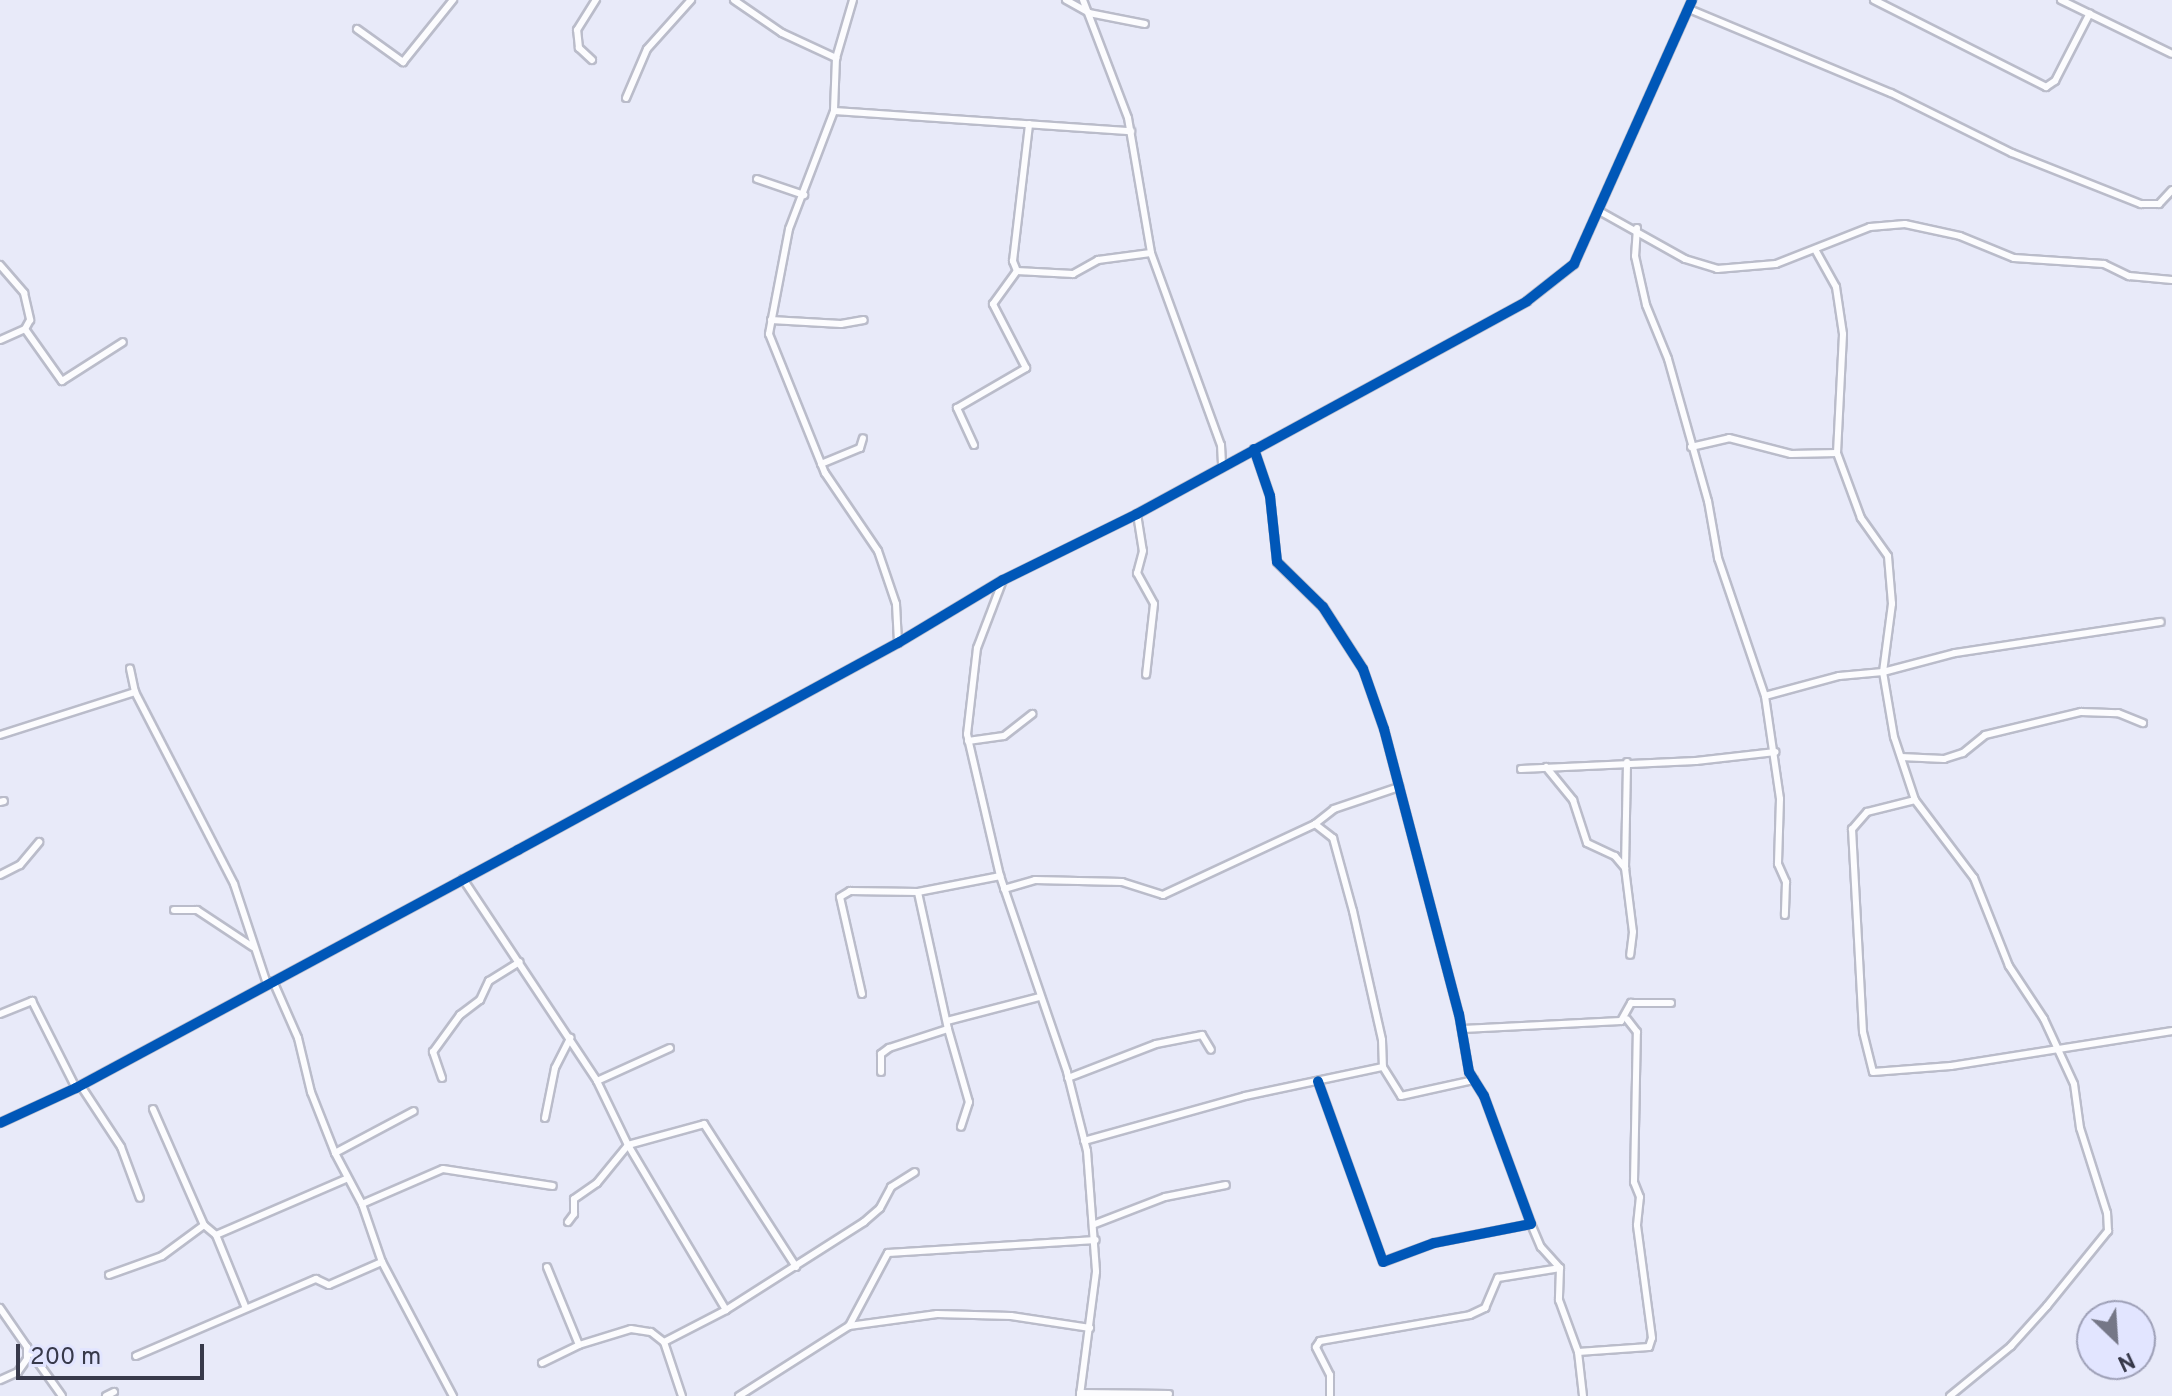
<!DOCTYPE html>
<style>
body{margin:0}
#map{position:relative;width:2172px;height:1396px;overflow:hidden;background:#e8eaf9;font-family:Overpass,sans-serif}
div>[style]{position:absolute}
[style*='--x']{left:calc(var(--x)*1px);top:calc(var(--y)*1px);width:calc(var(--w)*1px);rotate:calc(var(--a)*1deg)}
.roads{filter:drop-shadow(2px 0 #babcca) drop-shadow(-2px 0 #babcca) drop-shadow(0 2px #babcca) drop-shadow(0 -2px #babcca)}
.minor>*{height:6px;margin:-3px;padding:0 3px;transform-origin:3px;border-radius:3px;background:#fcfcfe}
.cycleway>*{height:10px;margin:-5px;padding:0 5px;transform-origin:5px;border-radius:5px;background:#0057b8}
span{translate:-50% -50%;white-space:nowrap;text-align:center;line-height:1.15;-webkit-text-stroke:6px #e2e5ff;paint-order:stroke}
.north{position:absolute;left:2076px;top:1300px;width:80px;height:80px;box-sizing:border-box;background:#e2e5ff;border:2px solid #9ea0b7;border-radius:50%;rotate:155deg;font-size:22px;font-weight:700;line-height:32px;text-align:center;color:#37394a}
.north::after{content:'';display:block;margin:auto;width:28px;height:36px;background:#757787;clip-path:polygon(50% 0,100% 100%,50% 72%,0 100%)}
.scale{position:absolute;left:16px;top:1344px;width:188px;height:36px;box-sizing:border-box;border:4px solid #37394a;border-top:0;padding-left:10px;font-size:24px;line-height:28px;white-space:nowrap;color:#37394a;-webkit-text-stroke:6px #e2e5ff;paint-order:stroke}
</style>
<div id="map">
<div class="roads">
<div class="minor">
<i style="--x:734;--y:0;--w:58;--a:34.5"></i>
<i style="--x:782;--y:33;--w:60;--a:24.8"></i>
<i style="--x:853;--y:0;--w:60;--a:106.3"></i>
<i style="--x:836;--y:58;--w:53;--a:92.2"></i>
<i style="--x:834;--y:111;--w:126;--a:110.9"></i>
<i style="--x:789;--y:229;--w:107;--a:100.8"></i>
<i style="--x:769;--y:334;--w:150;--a:68.1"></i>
<i style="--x:825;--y:473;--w:94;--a:55.8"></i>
<i style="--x:878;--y:551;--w:56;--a:71.2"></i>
<i style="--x:896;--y:604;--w:39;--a:87"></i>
<i style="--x:1066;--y:0;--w:26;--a:29"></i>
<i style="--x:1089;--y:13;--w:57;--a:11.1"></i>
<i style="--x:1083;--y:0;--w:126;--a:69.1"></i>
<i style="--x:1128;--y:118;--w:137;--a:80.3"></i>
<i style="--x:1151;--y:253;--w:204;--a:70"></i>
<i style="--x:1221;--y:445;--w:20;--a:87"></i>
<i style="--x:1874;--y:0;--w:193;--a:26.8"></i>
<i style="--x:2046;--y:87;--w:11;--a:-34"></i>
<i style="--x:2055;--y:81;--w:76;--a:-62.8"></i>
<i style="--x:2061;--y:0;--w:123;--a:25.9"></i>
<i style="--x:1689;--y:9;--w:219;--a:22.6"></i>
<i style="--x:1891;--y:93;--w:135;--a:26.4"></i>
<i style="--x:2012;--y:153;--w:139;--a:21.6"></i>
<i style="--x:2141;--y:204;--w:18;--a:0"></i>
<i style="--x:2159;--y:204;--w:19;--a:-47"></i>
<i style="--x:357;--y:29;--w:57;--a:35.7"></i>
<i style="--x:403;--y:62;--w:80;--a:-51.1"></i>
<i style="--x:592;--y:60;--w:18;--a:-137"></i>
<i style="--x:579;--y:48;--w:18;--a:-96"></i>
<i style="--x:577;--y:30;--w:36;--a:-58"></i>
<i style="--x:626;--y:98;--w:53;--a:-66.8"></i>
<i style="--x:647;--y:49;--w:66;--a:-48.1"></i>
<i style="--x:834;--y:111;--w:298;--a:3.9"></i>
<i style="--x:757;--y:179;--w:50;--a:18.8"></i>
<i style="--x:1601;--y:212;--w:96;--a:29.2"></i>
<i style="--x:1685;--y:259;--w:34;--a:17"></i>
<i style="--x:1717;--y:269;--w:59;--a:-4.8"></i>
<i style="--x:1776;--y:264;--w:101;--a:-21.5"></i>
<i style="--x:1870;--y:227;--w:35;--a:-5"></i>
<i style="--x:1905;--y:224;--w:56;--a:12.3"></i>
<i style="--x:1960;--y:236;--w:58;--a:22.2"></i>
<i style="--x:2014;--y:258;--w:90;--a:3.8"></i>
<i style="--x:2104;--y:264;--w:28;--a:26"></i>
<i style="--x:2129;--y:276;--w:43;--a:5.3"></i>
<i style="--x:1637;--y:228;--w:28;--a:94"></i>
<i style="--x:1635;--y:256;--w:50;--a:77.3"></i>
<i style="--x:1646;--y:305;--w:58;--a:67.8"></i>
<i style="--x:1668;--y:359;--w:148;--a:74.3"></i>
<i style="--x:1708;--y:501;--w:58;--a:80"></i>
<i style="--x:1718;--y:558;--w:146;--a:71.2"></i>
<i style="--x:1765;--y:696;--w:77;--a:-15.1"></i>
<i style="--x:1839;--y:676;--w:44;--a:-5.2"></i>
<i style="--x:1883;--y:672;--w:69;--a:-82.5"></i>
<i style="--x:1892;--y:604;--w:48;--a:-94.8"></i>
<i style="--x:1888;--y:556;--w:47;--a:-125.4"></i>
<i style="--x:1861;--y:518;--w:69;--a:-110.3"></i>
<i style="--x:1837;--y:453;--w:119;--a:-87.1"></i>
<i style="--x:1843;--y:334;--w:48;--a:-98.5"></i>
<i style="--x:1836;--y:287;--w:41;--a:-119.1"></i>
<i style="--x:0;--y:265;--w:37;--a:49"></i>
<i style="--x:24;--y:293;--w:28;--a:77"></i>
<i style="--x:30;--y:320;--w:10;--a:119"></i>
<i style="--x:25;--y:329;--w:27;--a:156"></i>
<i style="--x:1017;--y:271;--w:56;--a:3.1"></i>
<i style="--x:1073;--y:274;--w:29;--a:-29"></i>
<i style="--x:1098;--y:260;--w:53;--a:-7.5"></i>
<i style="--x:771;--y:320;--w:70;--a:3.3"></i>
<i style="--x:841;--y:324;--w:23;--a:-10"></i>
<i style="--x:25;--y:329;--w:64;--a:54.6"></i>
<i style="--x:62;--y:381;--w:72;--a:-32.6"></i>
<i style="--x:974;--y:445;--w:41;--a:-114.7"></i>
<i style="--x:957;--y:408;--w:80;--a:-30.1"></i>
<i style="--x:1026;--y:368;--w:72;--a:-117.3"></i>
<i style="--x:993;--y:304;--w:41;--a:-54"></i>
<i style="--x:1017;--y:271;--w:11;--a:-112"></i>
<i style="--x:1013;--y:261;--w:138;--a:-83.3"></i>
<i style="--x:1691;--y:447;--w:39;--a:-13"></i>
<i style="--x:1729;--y:438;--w:64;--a:14.5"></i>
<i style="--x:1791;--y:454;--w:46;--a:-1.2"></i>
<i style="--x:1254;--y:449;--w:50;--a:71.2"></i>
<i style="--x:1270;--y:496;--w:66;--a:83.9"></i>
<i style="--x:1277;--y:562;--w:64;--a:44.4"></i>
<i style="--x:1323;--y:607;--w:74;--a:57.2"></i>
<i style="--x:1363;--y:669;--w:64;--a:70.7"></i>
<i style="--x:1384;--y:729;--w:295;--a:75.3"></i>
<i style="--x:1459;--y:1014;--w:59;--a:80.2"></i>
<i style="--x:1469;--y:1072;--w:28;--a:58"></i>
<i style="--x:1484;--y:1096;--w:136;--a:69.8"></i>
<i style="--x:1531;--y:1224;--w:99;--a:168.9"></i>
<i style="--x:1434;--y:1243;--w:54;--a:159.6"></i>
<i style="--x:1383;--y:1262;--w:192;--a:-109.8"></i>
<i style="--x:821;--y:464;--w:42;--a:-22.3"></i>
<i style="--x:860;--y:448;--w:10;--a:-73"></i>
<i style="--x:1137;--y:514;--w:37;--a:81"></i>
<i style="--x:1143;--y:551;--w:23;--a:105"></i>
<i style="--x:1137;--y:573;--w:35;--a:61"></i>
<i style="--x:1154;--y:604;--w:71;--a:96.4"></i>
<i style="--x:1003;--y:580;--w:73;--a:110.9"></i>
<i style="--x:977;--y:648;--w:87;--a:96.6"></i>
<i style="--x:967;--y:734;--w:146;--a:76.9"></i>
<i style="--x:1000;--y:876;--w:207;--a:71.1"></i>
<i style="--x:1067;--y:1072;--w:81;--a:75.8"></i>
<i style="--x:1087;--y:1151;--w:121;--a:85.7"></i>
<i style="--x:1096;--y:1272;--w:125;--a:97.4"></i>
<i style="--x:135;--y:692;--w:216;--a:62.7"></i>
<i style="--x:234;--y:884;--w:105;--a:71.7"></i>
<i style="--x:1765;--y:696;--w:104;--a:81.7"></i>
<i style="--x:1780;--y:799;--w:65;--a:91.8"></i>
<i style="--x:1778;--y:864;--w:20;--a:66"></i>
<i style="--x:1786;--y:882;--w:33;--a:92"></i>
<i style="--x:0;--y:735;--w:142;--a:-17.7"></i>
<i style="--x:135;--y:692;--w:24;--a:-102"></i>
<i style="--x:968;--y:741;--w:36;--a:-8"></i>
<i style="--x:1004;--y:736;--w:36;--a:-38"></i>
<i style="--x:1901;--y:757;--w:43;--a:2.7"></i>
<i style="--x:1944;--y:759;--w:20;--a:-18"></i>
<i style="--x:1963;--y:753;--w:28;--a:-39"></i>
<i style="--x:1985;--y:735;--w:99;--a:-13.5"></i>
<i style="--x:2081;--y:712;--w:37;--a:2"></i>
<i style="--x:2118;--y:713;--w:27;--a:22"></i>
<i style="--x:1546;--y:767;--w:43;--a:50.7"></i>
<i style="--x:1573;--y:800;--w:45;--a:72"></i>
<i style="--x:1587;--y:843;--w:31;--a:25"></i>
<i style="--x:1615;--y:856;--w:16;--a:50"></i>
<i style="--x:1625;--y:868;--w:64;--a:82.9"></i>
<i style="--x:1633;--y:932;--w:23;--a:97"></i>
<i style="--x:1521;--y:769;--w:175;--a:-2.6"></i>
<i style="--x:1696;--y:761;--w:80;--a:-6.5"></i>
<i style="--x:1915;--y:800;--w:49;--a:166"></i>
<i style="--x:1867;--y:812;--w:23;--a:131"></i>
<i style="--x:1852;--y:829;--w:203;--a:86.9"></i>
<i style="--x:1863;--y:1032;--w:41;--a:76"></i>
<i style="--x:1873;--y:1072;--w:78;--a:-4.4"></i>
<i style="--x:1951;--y:1066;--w:224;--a:-9"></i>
<i style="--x:0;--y:802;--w:4;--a:-14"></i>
<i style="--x:1315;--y:824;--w:23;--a:38"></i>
<i style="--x:1333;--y:838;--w:76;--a:74.7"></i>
<i style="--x:1353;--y:911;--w:132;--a:77.3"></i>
<i style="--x:1382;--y:1040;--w:27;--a:88"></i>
<i style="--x:1625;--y:868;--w:106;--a:-88.9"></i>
<i style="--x:0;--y:875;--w:22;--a:-27"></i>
<i style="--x:20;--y:865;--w:30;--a:-50"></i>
<i style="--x:463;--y:879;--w:242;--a:56.4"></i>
<i style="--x:597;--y:1081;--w:71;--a:64.2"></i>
<i style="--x:628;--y:1145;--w:192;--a:59.3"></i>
<i style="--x:726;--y:1310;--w:70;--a:152.7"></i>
<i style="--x:664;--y:1342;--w:57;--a:71.6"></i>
<i style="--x:1004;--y:889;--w:32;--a:-16"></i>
<i style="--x:1035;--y:880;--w:87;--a:1.3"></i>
<i style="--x:1122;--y:882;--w:43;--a:17.6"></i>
<i style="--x:1163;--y:895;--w:168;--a:-25"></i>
<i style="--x:1315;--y:824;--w:24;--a:-38"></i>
<i style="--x:1334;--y:809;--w:69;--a:-18.7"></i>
<i style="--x:174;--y:910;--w:23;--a:0"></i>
<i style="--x:197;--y:910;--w:67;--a:33.5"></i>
<i style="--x:273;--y:981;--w:62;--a:66.3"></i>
<i style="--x:298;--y:1038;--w:56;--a:76.5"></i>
<i style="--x:311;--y:1092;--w:66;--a:68.5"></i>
<i style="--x:335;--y:1153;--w:58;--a:62.1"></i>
<i style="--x:362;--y:1204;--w:61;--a:71"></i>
<i style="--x:382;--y:1262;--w:152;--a:62.1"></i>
<i style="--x:862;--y:994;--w:99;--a:-102.8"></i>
<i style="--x:840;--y:897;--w:12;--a:-31"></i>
<i style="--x:850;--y:891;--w:68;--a:0.8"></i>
<i style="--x:918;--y:892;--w:84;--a:-11"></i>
<i style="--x:0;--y:1014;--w:35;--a:-22"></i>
<i style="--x:32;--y:1001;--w:97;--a:63.2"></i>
<i style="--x:947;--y:1021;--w:96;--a:-14.5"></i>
<i style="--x:948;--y:1029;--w:76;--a:74"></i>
<i style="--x:969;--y:1102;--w:26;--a:108"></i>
<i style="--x:1463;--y:1029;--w:158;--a:-2.9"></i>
<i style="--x:1621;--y:1021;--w:21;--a:-61"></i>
<i style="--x:1631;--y:1003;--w:40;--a:0"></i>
<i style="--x:881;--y:1072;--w:18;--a:-90"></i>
<i style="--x:881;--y:1054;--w:10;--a:-37"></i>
<i style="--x:889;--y:1048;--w:62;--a:-17.9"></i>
<i style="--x:948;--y:1029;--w:140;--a:-102.4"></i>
<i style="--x:442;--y:1078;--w:28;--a:-109"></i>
<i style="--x:433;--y:1052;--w:46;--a:-53.9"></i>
<i style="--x:460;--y:1015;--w:25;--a:-37"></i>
<i style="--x:480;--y:1000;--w:21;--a:-65"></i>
<i style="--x:489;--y:981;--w:36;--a:-32"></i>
<i style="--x:1068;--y:1078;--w:94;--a:-21.1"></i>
<i style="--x:1156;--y:1044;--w:47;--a:-11.1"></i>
<i style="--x:1202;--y:1035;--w:17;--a:59"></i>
<i style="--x:597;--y:1081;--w:80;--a:-24.3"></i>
<i style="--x:81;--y:1086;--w:73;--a:56.7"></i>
<i style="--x:121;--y:1147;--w:54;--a:69.6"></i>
<i style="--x:153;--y:1109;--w:127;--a:66.3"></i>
<i style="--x:545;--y:1118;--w:51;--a:-78.7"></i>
<i style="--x:555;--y:1068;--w:34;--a:-63"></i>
<i style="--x:0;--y:1123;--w:84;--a:-24.7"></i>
<i style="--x:76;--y:1088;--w:502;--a:-28.3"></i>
<i style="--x:518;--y:850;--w:433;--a:-28.6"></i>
<i style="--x:898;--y:643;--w:122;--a:-31"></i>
<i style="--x:1003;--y:580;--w:149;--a:-26.2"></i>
<i style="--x:1137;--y:514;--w:444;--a:-28.6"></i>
<i style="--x:1527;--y:301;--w:60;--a:-38.2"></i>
<i style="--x:1574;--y:264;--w:289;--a:-65.9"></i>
<i style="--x:1084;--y:1141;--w:167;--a:-15.6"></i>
<i style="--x:1245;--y:1096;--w:141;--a:-11.9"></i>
<i style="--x:1383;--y:1067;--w:34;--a:58"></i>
<i style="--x:1401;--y:1096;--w:75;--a:-12.4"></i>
<i style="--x:335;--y:1153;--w:89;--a:-28"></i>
<i style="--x:362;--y:1204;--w:88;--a:-23.4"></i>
<i style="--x:443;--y:1169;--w:111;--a:8.8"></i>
<i style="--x:568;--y:1222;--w:10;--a:-53"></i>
<i style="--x:574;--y:1214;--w:15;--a:-90"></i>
<i style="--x:574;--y:1199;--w:28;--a:-35"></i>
<i style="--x:597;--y:1183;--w:49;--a:-50.8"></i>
<i style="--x:628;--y:1145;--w:79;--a:-15.4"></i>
<i style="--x:704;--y:1124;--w:170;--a:57.2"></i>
<i style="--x:1095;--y:1224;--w:75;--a:-21.1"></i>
<i style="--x:1165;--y:1197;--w:62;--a:-11.1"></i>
<i style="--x:1531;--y:1224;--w:25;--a:67"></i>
<i style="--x:1541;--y:1247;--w:28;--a:48"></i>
<i style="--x:1560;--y:1268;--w:32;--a:92"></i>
<i style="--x:1559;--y:1300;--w:55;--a:69.9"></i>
<i style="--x:1578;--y:1352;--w:44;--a:83.5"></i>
<i style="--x:216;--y:1235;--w:142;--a:-23.3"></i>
<i style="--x:547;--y:1267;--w:84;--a:67.7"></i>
<i style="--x:579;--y:1345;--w:54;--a:-17.1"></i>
<i style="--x:631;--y:1329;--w:20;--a:9"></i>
<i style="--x:651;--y:1332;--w:16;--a:38"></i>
<i style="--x:109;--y:1275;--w:56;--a:-19.7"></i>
<i style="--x:162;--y:1256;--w:52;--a:-36.4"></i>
<i style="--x:204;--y:1225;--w:16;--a:40"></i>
<i style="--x:216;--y:1235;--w:77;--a:67.8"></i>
<i style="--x:0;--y:1308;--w:47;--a:55.3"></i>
<i style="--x:27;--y:1347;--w:12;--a:90"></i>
<i style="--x:27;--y:1359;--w:16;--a:125"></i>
<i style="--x:18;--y:1372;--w:20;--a:156"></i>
<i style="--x:726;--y:1310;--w:164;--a:-32.5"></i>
<i style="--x:864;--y:1222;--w:21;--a:-41"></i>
<i style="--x:880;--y:1208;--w:24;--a:-62"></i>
<i style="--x:891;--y:1187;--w:28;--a:-32"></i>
<i style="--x:849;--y:1326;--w:83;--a:-61.9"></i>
<i style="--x:888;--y:1253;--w:208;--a:-3.6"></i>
<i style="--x:27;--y:1347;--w:60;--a:54.5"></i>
<i style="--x:1578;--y:1352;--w:71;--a:-4"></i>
<i style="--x:1649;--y:1347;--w:9;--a:-72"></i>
<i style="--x:1652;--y:1338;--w:114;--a:-97.6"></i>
<i style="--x:1637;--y:1225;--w:28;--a:-84"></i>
<i style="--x:1640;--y:1197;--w:16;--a:-112"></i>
<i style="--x:1634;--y:1182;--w:150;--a:-88.9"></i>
<i style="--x:1637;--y:1032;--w:16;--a:-128"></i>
<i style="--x:136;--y:1356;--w:196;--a:-23.2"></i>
<i style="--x:316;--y:1279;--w:14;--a:25"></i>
<i style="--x:329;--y:1285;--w:58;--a:-23.5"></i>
<i style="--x:542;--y:1363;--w:41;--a:-25.9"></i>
<i style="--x:1080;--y:1393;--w:89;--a:0.6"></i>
<i style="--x:106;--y:1396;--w:9;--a:-27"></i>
<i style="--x:739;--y:1396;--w:130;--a:-32.5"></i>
<i style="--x:849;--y:1326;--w:89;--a:-7.8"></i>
<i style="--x:937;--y:1314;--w:74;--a:1.5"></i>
<i style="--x:1011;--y:1316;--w:80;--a:8.6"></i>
<i style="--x:1330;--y:1396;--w:21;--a:-90"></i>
<i style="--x:1330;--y:1375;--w:31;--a:-117"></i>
<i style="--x:1316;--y:1347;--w:7;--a:-56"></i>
<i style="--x:1320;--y:1341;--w:152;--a:-9.8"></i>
<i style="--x:1470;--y:1315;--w:17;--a:-25"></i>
<i style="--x:1485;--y:1308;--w:33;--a:-67"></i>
<i style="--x:1498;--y:1278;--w:63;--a:-9.2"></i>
<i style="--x:1950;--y:1396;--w:79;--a:-39.3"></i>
<i style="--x:2011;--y:1346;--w:54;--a:-48"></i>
<i style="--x:2047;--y:1306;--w:97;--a:-50.9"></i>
<i style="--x:2108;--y:1231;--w:18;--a:-93"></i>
<i style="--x:2107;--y:1213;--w:89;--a:-107.6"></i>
<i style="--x:2080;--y:1128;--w:44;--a:-97.8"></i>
<i style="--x:2074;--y:1084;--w:72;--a:-114.8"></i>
<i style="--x:2044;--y:1019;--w:64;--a:-123.4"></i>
<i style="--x:2009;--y:966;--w:95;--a:-111.7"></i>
<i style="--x:1974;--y:878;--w:98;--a:-127.1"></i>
<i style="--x:1915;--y:800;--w:66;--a:-108.4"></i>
<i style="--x:1894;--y:737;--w:66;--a:-99.6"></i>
<i style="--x:1883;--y:672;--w:74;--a:-14.8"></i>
<i style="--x:1955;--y:653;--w:208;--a:-8.6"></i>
</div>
</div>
<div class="cycleway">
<i style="--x:1254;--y:449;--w:50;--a:71.2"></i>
<i style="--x:1270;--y:496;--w:66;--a:83.9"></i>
<i style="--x:1277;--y:562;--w:64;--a:44.4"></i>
<i style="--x:1323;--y:607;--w:74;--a:57.2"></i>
<i style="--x:1363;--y:669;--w:64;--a:70.7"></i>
<i style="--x:1384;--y:729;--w:295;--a:75.3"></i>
<i style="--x:1459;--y:1014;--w:59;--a:80.2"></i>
<i style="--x:1469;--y:1072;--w:28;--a:58"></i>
<i style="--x:1484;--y:1096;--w:136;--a:69.8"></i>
<i style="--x:1531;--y:1224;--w:99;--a:168.9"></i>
<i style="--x:1434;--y:1243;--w:54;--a:159.6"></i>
<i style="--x:1383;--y:1262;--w:192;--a:-109.8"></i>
<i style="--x:0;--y:1123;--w:84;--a:-24.7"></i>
<i style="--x:76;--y:1088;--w:502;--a:-28.3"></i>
<i style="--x:518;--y:850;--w:433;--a:-28.6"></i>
<i style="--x:898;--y:643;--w:122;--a:-31"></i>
<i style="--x:1003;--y:580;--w:149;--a:-26.2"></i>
<i style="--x:1137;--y:514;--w:444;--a:-28.6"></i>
<i style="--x:1527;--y:301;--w:60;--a:-38.2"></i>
<i style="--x:1574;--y:264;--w:289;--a:-65.9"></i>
</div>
<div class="north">N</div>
<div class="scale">200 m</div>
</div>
